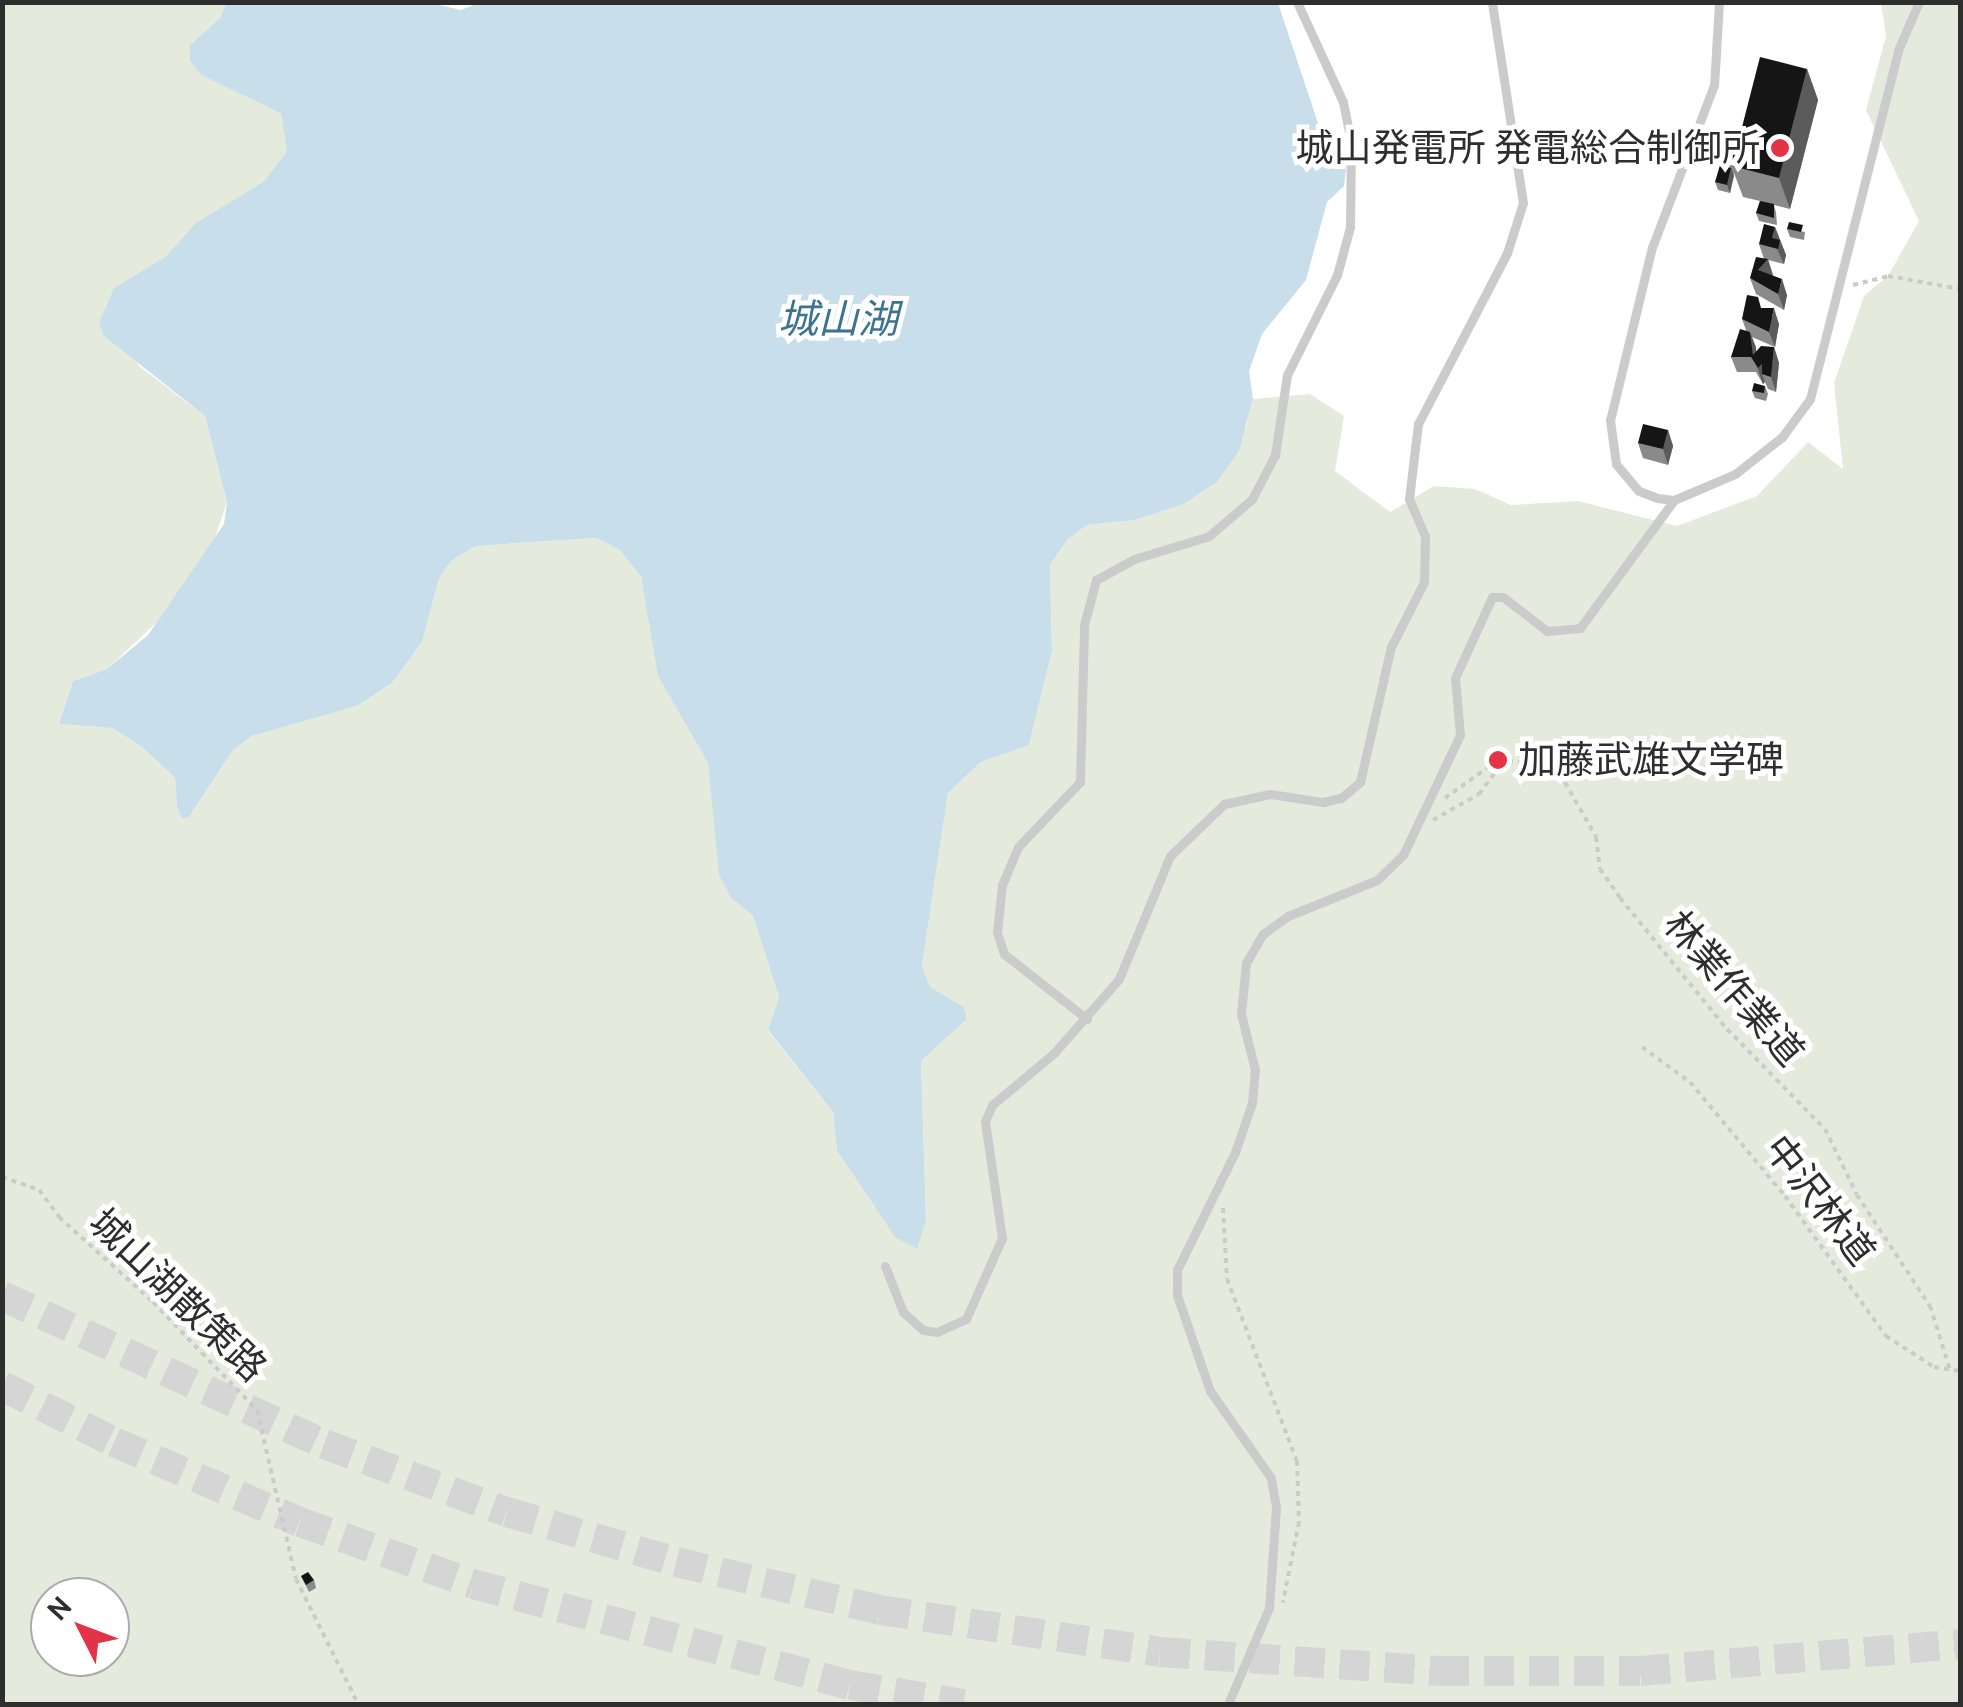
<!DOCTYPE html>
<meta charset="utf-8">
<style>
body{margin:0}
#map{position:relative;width:1963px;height:1707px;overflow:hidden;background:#fff;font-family:Cabin,"Noto Sans JP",sans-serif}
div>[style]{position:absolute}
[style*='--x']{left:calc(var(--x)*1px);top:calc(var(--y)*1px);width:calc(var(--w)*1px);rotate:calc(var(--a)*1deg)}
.green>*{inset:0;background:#e5ebdc}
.water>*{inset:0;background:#c8dfeb}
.highway-tunnel>*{height:30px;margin-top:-15px;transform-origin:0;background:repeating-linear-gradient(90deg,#d5d5d5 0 30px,transparent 0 45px)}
.path>*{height:4px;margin-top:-2px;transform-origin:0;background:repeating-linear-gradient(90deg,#cbcbcb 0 5px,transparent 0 10px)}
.lane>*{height:9px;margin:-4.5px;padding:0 4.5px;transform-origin:4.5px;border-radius:4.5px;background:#cbcbcb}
.wall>*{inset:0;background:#8a8a8a}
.shaded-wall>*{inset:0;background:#5b5b5b}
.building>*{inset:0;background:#151515}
.dots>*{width:28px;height:28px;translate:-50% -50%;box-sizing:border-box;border:5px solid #fff;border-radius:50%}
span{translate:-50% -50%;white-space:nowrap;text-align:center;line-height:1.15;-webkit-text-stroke:10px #fff;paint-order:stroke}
.poi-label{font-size:38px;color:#2e2e2e}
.right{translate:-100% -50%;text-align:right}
.left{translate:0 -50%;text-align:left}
.street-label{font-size:38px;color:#2e2e2e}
.water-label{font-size:40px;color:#3d738f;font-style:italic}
.frame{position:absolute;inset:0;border:5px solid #2e2e2e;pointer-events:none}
.north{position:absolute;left:30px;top:1577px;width:100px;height:100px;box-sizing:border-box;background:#fff;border:2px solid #ababab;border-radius:50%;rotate:312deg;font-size:28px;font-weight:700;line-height:40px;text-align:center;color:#2e2e2e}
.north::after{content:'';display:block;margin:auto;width:35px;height:45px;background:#e23347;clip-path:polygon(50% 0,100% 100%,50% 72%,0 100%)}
</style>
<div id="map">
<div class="green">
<i style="clip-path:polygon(evenodd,3px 3px,226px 3px,220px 18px,190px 45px,282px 113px,288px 130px,287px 151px,264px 181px,197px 223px,166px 256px,114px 288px,139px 366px,205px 416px,227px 502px,210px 553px,172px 608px,107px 669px,73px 681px,59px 724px,112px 728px,142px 747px,175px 778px,177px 807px,182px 819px,189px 817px,233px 750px,252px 736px,357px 706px,392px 683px,422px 642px,439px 579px,451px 561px,476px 546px,596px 538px,620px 550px,641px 577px,659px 676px,708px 763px,731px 898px,753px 916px,779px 997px,768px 1031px,833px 1112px,837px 1151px,877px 1210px,926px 1219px,921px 1061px,967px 1019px,964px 1007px,929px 987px,922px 966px,948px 793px,981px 762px,1029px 745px,1052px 651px,1050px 565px,1068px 539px,1087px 525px,1135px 520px,1184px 504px,1217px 482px,1246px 427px,1253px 399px,1310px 394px,1344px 416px,1335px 471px,1390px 512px,1434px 486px,1475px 489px,1511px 505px,1578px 501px,1677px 526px,1757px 496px,1808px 442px,1843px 469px,1834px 383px,1864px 296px,1888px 276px,1919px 221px,1866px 110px,1886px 36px,1881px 3px,1960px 3px,1960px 1704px,3px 1704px,3px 3px,50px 1597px,110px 1597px,110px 1657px,50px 1657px,50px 1597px)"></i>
</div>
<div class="water">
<i style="clip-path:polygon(427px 2px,461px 10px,481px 2px,1278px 3px,1322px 135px,1347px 161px,1344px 186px,1327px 202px,1306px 280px,1262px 334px,1249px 371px,1253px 399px,1239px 451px,1217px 482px,1184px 504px,1135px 520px,1087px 525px,1068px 539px,1050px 565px,1052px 651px,1029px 745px,981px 762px,948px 793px,922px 966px,930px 987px,964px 1007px,967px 1019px,921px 1061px,926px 1219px,917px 1249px,895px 1237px,877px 1210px,837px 1151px,833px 1112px,768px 1030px,779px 997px,753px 916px,731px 898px,719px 875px,708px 763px,658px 676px,641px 577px,620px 550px,596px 538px,476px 546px,451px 561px,439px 579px,422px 642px,392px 683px,357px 706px,252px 736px,233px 750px,189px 817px,182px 819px,177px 807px,175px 778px,142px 747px,112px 728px,59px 724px,73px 681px,107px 669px,148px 635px,224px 524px,227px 502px,205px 416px,104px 336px,99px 323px,114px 288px,166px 256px,196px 223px,264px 181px,287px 151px,281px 113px,201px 75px,190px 61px,190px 45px,220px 18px,226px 3px)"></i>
</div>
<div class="highway-tunnel">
<i style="--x:2;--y:1296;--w:354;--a:24.7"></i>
<i style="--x:324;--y:1444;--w:195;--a:20.4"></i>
<i style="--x:507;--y:1512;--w:176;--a:16.5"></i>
<i style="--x:676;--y:1562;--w:210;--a:13.2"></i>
<i style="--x:880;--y:1610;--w:283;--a:8.5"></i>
<i style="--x:1160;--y:1652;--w:280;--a:3.9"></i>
<i style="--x:1439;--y:1671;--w:201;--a:0"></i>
<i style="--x:1640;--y:1671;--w:321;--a:-4.8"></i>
<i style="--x:2;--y:1386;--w:125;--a:26.6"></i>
<i style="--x:114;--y:1442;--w:202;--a:23.3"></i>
<i style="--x:300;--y:1522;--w:184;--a:19.7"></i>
<i style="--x:473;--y:1584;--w:390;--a:15"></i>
<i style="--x:850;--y:1685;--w:115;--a:9.5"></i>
</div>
<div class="path">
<i style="--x:1853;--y:285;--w:36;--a:-14"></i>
<i style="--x:1888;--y:276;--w:73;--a:10.2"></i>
<i style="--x:1445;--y:798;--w:65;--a:-35.6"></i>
<i style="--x:1498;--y:760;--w:57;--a:5"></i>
<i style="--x:1555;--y:765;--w:83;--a:60.3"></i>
<i style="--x:1596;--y:837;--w:32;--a:83"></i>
<i style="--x:1600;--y:869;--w:35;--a:55"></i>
<i style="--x:1620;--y:898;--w:169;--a:50.8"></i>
<i style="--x:1727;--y:1029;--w:140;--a:45.6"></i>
<i style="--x:1825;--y:1129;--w:73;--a:64.1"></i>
<i style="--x:1857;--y:1195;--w:133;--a:56.7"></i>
<i style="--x:1930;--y:1306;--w:67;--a:72.6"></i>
<i style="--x:1433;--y:820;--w:53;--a:-29.5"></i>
<i style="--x:1479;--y:794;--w:36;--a:-53"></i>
<i style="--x:1642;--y:1047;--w:59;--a:36.1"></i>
<i style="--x:1690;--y:1082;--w:148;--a:50.2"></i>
<i style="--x:1785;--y:1196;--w:173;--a:54.2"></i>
<i style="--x:1886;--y:1336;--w:57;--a:32.9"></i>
<i style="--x:1934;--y:1367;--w:26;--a:9"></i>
<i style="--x:2;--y:1177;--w:39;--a:19"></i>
<i style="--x:39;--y:1190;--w:34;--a:53"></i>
<i style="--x:59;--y:1217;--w:127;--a:42.1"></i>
<i style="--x:153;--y:1302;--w:150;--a:46.1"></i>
<i style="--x:257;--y:1410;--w:173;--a:77"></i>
<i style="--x:296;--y:1579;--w:140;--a:63.6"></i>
<i style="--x:1223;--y:1208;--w:71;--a:86.8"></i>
<i style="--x:1227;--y:1279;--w:195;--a:69"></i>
<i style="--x:1297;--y:1461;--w:61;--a:88.1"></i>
<i style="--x:1299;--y:1522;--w:82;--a:101.3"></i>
</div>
<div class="lane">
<i style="--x:1719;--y:2;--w:83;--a:93.4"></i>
<i style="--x:1714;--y:85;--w:173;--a:110.9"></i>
<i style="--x:1652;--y:247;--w:178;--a:103.6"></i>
<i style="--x:1610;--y:420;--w:44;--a:82.2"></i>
<i style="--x:1616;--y:464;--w:35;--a:50"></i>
<i style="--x:1639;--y:491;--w:19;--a:21"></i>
<i style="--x:1657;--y:498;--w:17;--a:7"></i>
<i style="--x:1674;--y:500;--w:66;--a:-23.1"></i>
<i style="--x:1735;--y:474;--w:60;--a:-38.2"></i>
<i style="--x:1782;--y:437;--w:47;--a:-53.6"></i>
<i style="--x:1810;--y:399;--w:360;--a:-75.8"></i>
<i style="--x:1898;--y:50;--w:52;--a:-66.4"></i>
<i style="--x:1087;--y:1019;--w:105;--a:-141.9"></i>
<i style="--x:1004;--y:954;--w:23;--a:-108"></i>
<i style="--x:997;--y:932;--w:47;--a:-83.9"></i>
<i style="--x:1002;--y:885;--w:41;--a:-67.2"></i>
<i style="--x:1018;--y:847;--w:90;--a:-46.4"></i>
<i style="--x:1080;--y:782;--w:157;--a:-88.5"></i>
<i style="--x:1084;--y:625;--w:47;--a:-75.1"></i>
<i style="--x:1096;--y:580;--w:43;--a:-28.9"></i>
<i style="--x:1134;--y:559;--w:78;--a:-17"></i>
<i style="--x:1209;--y:536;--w:57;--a:-40.7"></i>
<i style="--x:1252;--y:499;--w:50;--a:-62.4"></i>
<i style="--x:1275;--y:455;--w:81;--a:-81.5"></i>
<i style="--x:1287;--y:375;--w:112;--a:-63.4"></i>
<i style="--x:1337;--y:275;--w:50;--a:-74.8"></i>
<i style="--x:1350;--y:227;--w:85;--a:-89.3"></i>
<i style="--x:1351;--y:142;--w:41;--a:-101.3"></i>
<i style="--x:1343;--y:102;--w:110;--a:-114.7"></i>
<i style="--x:885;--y:1266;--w:49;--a:68.6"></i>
<i style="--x:903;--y:1312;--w:27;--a:42"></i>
<i style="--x:923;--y:1330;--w:14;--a:8"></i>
<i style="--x:937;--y:1332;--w:32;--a:-24"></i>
<i style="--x:966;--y:1319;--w:89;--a:-66"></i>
<i style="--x:1002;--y:1238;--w:118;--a:-98.3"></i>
<i style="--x:985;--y:1121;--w:17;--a:-66"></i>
<i style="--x:992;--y:1105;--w:81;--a:-40"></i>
<i style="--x:1054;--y:1053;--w:98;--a:-48.7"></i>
<i style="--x:1119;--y:979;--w:133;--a:-67.5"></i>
<i style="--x:1170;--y:856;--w:75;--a:-43.9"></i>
<i style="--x:1224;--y:804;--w:47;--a:-12.3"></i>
<i style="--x:1270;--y:794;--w:54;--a:8.6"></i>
<i style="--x:1323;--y:802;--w:18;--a:-13"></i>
<i style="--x:1341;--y:798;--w:25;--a:-40"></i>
<i style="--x:1360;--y:782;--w:139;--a:-77.1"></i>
<i style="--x:1391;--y:647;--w:73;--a:-63.1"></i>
<i style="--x:1424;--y:582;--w:46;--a:-88.8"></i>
<i style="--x:1425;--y:536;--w:40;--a:-113.4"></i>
<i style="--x:1409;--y:499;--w:76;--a:-83.2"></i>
<i style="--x:1418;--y:424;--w:193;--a:-62.5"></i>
<i style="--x:1507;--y:253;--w:52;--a:-72.3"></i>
<i style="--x:1523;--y:203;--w:203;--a:-98.8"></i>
<i style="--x:1228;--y:1704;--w:104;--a:-66.9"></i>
<i style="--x:1269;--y:1608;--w:101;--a:-86"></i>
<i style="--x:1276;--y:1507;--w:29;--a:-100"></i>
<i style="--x:1271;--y:1478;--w:106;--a:-125"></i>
<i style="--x:1210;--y:1391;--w:102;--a:-109"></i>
<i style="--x:1177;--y:1295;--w:25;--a:-90"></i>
<i style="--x:1177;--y:1270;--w:131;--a:-63.8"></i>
<i style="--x:1235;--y:1152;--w:52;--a:-70.9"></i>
<i style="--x:1252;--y:1103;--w:33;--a:-85"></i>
<i style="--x:1255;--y:1070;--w:58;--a:-104"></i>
<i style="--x:1241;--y:1014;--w:51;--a:-84.4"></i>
<i style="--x:1246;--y:963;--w:34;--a:-60"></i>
<i style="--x:1263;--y:934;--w:31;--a:-36"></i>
<i style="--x:1288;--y:916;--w:96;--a:-22"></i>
<i style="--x:1377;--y:880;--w:36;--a:-44"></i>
<i style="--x:1403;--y:855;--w:133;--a:-64.6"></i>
<i style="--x:1460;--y:735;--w:57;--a:-95"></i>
<i style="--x:1455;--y:678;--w:89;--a:-65.4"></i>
<i style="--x:1492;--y:597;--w:11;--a:0"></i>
<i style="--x:1503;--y:597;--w:56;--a:37.7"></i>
<i style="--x:1547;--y:631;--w:33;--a:-5"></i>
<i style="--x:1580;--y:628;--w:159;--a:-53.7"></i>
</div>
<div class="wall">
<i style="clip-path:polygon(1807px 69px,1818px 100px,1790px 209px,1774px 205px,1776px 212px,1777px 225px,1759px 221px,1756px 213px,1760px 201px,1743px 197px,1734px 173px,1730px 193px,1718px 190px,1715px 182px,1723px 166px,1722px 163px,1738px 143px)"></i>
<i style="clip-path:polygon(1775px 227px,1786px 255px,1784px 264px,1768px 260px,1772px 276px,1787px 295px,1784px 310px,1756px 294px,1750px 278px,1764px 259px,1759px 244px)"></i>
<i style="clip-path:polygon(1787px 229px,1805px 232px,1804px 240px,1790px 237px)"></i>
<i style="clip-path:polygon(1762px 308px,1779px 324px,1775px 347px,1752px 337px,1756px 352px,1774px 347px,1779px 363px,1776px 392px,1768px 389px,1765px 382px,1763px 384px,1756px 372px,1737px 372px,1731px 357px,1746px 330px,1742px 319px)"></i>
<i style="clip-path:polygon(1765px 386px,1768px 394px,1766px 401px,1755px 398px,1752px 391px)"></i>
<i style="clip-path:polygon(1668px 430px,1673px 446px,1668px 465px,1643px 458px,1638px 443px)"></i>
<i style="clip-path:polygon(301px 1576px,314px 1580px,316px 1588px,309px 1592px)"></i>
</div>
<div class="shaded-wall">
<i style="clip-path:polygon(1807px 69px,1818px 100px,1790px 209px,1779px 178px)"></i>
<i style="clip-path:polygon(1731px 168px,1734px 176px,1730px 193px,1727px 185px)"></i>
<i style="clip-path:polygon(1775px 227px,1786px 255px,1784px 264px,1772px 238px)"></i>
<i style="clip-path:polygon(1768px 259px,1773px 275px,1763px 285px,1758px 270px)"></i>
<i style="clip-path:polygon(1782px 279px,1787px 295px,1784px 310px,1778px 294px)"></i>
<i style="clip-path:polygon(1774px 308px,1779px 324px,1775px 347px,1769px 332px)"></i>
<i style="clip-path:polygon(1750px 332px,1756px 347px,1758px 368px,1762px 364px,1762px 374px,1765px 382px,1763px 384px,1753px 355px)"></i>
<i style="clip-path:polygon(1774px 347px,1779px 363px,1776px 392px,1771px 377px)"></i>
<i style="clip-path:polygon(1668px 430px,1673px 446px,1668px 465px,1663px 449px)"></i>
</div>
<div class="building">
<i style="clip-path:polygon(1760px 57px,1807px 69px,1779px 178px,1732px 166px)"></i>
<i style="clip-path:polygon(1728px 140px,1738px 143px,1732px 165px,1722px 163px)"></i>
<i style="clip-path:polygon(1720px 165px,1731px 168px,1727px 185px,1715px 182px)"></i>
<i style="clip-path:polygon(1760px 201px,1774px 204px,1774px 218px,1756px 213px)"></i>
<i style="clip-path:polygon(1789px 222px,1803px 225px,1801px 232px,1787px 229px)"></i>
<i style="clip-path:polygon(1764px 224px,1775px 227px,1772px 238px,1780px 240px,1778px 249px,1759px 244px)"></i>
<i style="clip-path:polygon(1756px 257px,1768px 259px,1758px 270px,1782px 279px,1778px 294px,1750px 278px)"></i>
<i style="clip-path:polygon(1747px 295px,1758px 297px,1761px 308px,1774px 308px,1769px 332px,1742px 319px)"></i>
<i style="clip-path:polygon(1740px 329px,1750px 332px,1753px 355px,1761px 346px,1774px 347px,1771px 377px,1762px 374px,1762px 364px,1758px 368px,1751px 357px,1731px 357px)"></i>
<i style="clip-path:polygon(1754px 383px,1765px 386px,1764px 393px,1752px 391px)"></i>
<i style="clip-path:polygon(1643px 424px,1668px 430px,1663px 449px,1638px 443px)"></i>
<i style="clip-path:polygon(308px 1572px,314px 1580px,306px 1585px,301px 1576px)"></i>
</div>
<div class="dots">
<i style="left:1780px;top:148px;background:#e23347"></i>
<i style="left:1498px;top:760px;background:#e23347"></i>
</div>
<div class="poi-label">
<span class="right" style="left:1760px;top:148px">城山発電所 発電総合制御所</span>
<span class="left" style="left:1518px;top:760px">加藤武雄文学碑</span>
</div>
<div class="street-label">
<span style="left:1734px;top:988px;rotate:49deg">林業作業道</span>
<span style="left:1820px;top:1200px;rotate:52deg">中沢林道</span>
<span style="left:178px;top:1295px;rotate:44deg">城山湖散策路</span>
</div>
<div class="water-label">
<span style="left:838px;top:319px">城山湖</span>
</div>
<div class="frame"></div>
<div class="north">N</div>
</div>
